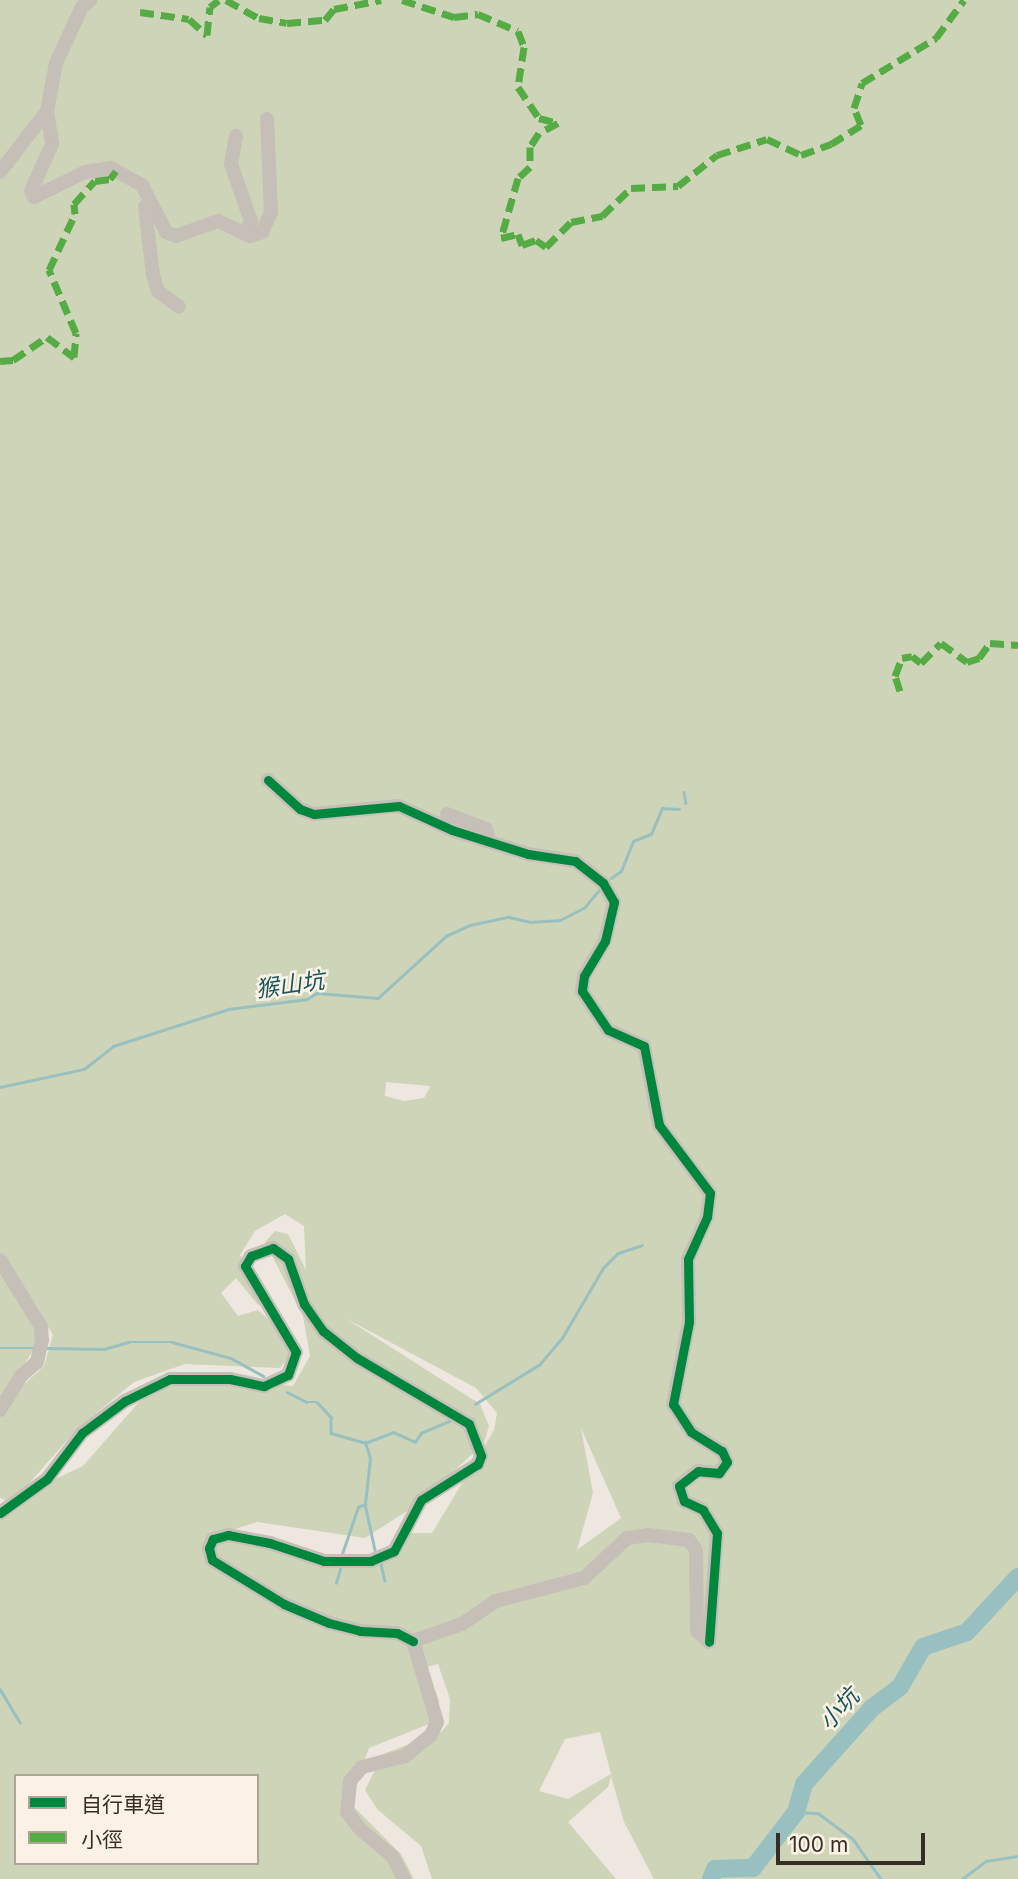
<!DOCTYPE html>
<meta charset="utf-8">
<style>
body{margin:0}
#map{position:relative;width:1018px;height:1879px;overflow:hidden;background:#eee7df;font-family:Inter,"Noto Sans TC",sans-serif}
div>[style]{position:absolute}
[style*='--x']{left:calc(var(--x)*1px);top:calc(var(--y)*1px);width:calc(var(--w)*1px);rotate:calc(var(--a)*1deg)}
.green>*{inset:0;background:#ced4b7}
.stream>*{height:2.5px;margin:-1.25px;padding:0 1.25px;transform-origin:1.25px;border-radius:1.25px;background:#99c0c0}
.river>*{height:18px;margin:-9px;padding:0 9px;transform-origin:9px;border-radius:9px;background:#99c0c0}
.minor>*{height:14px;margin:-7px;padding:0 7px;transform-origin:7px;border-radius:7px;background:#c6bfb8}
.quiet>*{height:7px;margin-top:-3.5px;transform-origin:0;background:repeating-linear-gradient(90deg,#55ab44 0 14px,transparent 0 21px)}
.cycleway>*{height:9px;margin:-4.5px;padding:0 4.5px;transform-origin:4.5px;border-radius:4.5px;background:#00873e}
span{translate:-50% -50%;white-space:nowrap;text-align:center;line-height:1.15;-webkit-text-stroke:5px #fbf2e5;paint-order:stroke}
.water-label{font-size:23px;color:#18565d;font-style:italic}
.legend{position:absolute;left:14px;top:1774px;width:245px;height:91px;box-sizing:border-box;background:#fbf2e5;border:2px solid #ada399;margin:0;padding:9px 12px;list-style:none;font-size:21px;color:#372c26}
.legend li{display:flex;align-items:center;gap:14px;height:35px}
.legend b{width:35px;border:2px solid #ada399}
.scale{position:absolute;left:776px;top:1833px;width:149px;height:32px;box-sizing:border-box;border:4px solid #372c26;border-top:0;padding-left:9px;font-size:21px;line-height:24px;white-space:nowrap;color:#372c26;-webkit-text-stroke:5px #fbf2e5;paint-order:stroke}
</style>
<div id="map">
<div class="green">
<i style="clip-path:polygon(evenodd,0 0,1018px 0,1018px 1879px,654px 1879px,624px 1822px,611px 1776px,608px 1787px,568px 1822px,616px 1879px,432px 1879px,421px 1846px,377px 1809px,365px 1790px,383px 1754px,441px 1732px,449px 1723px,450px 1699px,438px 1664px,427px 1667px,439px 1701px,434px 1722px,369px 1748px,353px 1792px,353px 1806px,401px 1854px,414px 1879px,0 1879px,0 1505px,8px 1501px,0 1498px,0 1418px,16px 1392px,44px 1366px,53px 1335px,48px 1326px,0 1404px,0 0,386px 1082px,430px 1086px,430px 1087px,424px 1098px,404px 1101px,385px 1096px,386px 1082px,0 0,285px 1214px,304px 1226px,306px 1270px,288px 1234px,275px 1231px,265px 1242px,303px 1316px,310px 1356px,293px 1386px,183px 1376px,138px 1403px,83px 1466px,17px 1497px,76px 1430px,134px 1382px,185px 1364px,280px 1368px,297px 1346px,258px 1310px,238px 1316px,221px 1293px,236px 1278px,258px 1305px,268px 1304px,240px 1255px,255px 1231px,285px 1214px,0 0,345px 1318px,476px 1388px,497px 1413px,494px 1430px,432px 1533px,411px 1533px,400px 1555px,358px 1566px,223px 1533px,257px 1522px,365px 1538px,421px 1502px,484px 1443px,489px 1426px,480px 1404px,345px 1318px,0 0,581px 1428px,621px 1518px,577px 1550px,593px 1493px,581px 1428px,0 0,600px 1732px,611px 1774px,568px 1799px,539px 1791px,565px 1739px,600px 1732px,0 0,16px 1776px,257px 1776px,257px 1863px,16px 1863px,16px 1776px)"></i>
</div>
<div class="stream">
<i style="--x:684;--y:792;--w:11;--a:80"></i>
<i style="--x:611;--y:878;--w:12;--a:-35"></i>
<i style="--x:621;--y:871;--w:32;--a:-68"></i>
<i style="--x:633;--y:841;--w:19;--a:-21"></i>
<i style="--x:651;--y:834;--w:28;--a:-67"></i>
<i style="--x:662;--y:808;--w:17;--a:3"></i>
<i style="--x:0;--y:1087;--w:86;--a:-12.1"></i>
<i style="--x:84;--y:1069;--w:37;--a:-38"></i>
<i style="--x:113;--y:1046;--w:122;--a:-17.7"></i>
<i style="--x:229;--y:1009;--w:79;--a:-7.3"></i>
<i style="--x:307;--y:999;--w:12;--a:-31"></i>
<i style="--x:317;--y:993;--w:61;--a:4.7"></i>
<i style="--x:378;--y:998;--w:92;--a:-42.4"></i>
<i style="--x:446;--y:936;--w:26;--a:-25"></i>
<i style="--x:470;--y:925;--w:40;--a:-12"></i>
<i style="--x:509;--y:917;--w:23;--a:13"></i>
<i style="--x:531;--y:922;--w:29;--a:-4"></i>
<i style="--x:560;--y:920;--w:27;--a:-27"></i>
<i style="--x:584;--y:908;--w:26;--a:-50"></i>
<i style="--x:0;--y:1348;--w:37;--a:0"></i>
<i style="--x:47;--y:1348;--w:57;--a:1"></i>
<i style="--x:104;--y:1349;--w:25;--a:-16"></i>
<i style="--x:128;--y:1342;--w:44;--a:0"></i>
<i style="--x:172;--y:1342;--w:61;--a:15.2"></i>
<i style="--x:231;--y:1358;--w:37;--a:29"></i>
<i style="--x:287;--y:1392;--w:22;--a:27"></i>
<i style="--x:307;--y:1402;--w:10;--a:0"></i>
<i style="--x:317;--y:1402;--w:21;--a:47"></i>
<i style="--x:331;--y:1417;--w:16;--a:90"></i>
<i style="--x:331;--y:1433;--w:35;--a:16"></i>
<i style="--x:365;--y:1443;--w:30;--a:-21"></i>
<i style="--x:393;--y:1432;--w:24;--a:24"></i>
<i style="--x:415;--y:1442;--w:11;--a:-56"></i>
<i style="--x:421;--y:1433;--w:34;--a:-23"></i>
<i style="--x:475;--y:1404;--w:76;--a:-31.6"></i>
<i style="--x:540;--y:1364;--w:34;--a:-50"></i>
<i style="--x:562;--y:1338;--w:81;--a:-59.6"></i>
<i style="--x:603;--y:1268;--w:21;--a:-45"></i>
<i style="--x:618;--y:1253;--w:25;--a:-18"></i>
<i style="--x:365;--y:1504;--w:47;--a:77.7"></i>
<i style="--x:342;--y:1554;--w:50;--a:-71.2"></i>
<i style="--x:358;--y:1507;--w:8;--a:-23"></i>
<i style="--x:365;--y:1504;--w:46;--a:-83.8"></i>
<i style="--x:370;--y:1458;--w:16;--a:-108"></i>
<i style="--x:381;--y:1564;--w:17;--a:77"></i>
<i style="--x:336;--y:1583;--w:15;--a:-74"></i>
<i style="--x:0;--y:1689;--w:39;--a:59"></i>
<i style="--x:796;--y:1812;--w:22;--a:3"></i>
<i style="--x:818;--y:1813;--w:44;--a:36.6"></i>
<i style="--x:853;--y:1839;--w:49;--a:55"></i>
<i style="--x:962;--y:1879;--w:30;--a:-37"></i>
<i style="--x:986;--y:1861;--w:32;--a:-9"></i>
</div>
<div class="river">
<i style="--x:711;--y:1879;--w:11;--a:-68"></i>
<i style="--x:715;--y:1869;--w:38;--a:-2"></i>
<i style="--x:753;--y:1868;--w:71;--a:-52.5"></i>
<i style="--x:796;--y:1812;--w:29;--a:-74"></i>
<i style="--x:804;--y:1784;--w:102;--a:-48.2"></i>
<i style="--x:872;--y:1708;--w:35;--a:-37"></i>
<i style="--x:900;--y:1687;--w:46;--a:-60.1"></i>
<i style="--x:923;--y:1647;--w:46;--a:-18.8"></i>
<i style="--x:967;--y:1632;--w:75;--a:-47.2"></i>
</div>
<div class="minor">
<i style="--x:47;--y:111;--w:33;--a:81"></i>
<i style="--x:52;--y:144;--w:51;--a:114.1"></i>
<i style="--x:31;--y:191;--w:7;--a:63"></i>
<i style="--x:34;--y:197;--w:57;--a:-26.1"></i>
<i style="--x:85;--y:172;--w:26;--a:-9"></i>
<i style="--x:111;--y:168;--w:35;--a:29"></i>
<i style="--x:142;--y:185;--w:53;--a:62.9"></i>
<i style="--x:166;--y:232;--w:11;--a:22"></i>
<i style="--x:176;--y:236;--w:45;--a:-19.7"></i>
<i style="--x:218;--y:221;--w:35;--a:25"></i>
<i style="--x:250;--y:236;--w:13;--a:-18"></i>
<i style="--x:262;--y:232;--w:21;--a:-65"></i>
<i style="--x:271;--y:213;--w:94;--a:-92.4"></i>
<i style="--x:236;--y:136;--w:28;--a:100"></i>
<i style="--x:231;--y:164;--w:60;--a:70.7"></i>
<i style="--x:251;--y:221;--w:14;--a:115"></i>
<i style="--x:0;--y:172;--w:77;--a:-52.4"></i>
<i style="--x:47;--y:111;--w:49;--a:-79.4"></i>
<i style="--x:56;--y:63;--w:62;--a:-65.1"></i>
<i style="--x:82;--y:7;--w:11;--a:-41"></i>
<i style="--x:145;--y:207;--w:68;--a:83.3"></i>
<i style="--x:153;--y:275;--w:17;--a:73"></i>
<i style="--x:158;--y:291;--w:26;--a:37"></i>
<i style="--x:268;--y:780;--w:43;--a:42.2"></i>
<i style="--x:300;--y:809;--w:15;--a:20"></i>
<i style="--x:314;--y:814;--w:85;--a:-5.4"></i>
<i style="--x:399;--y:806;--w:58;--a:24.4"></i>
<i style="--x:452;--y:830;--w:80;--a:17.5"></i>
<i style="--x:528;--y:854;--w:48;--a:8.5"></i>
<i style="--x:575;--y:861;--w:36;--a:38"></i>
<i style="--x:603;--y:883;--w:22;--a:60"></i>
<i style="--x:614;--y:902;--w:40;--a:103"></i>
<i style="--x:605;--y:941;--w:41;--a:121"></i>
<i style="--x:584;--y:976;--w:15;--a:98"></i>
<i style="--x:582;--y:991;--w:47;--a:56.3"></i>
<i style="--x:608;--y:1030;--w:39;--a:24"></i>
<i style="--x:644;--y:1046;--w:80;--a:79.2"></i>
<i style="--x:659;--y:1125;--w:85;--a:53.1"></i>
<i style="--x:710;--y:1193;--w:24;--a:97"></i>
<i style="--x:707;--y:1217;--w:46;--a:114.3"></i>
<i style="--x:688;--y:1259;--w:63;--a:89.1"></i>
<i style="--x:689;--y:1322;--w:84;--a:101"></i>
<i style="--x:673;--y:1404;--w:33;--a:57"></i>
<i style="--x:691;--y:1432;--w:36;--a:32"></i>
<i style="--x:722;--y:1451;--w:12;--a:66"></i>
<i style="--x:727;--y:1462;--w:14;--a:126"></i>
<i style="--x:719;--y:1473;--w:21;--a:-175"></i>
<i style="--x:698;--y:1471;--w:24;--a:142"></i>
<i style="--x:679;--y:1486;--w:16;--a:72"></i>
<i style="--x:684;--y:1501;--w:21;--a:25"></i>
<i style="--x:703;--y:1510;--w:27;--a:59"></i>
<i style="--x:717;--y:1533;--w:109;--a:94.2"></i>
<i style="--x:447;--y:814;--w:42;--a:21"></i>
<i style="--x:486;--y:829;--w:12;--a:76"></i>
<i style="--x:0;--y:1260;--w:79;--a:58.5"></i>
<i style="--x:41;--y:1327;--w:13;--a:86"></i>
<i style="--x:42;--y:1340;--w:23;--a:103"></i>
<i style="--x:37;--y:1362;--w:21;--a:139"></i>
<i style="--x:21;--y:1376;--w:40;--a:122"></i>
<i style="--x:0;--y:1513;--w:58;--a:-35.9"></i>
<i style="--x:47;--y:1479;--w:58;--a:-52.7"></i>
<i style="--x:82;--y:1433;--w:54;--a:-36.7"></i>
<i style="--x:125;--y:1401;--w:50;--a:-26.1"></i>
<i style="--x:170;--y:1379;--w:60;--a:0"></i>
<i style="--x:230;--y:1379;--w:35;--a:12"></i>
<i style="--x:264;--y:1386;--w:26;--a:-25"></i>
<i style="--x:288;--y:1375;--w:24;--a:-71"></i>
<i style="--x:296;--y:1352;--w:100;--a:-120.7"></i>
<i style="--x:245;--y:1266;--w:12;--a:-59"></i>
<i style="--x:251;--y:1256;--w:23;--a:-20"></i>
<i style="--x:273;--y:1248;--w:19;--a:36"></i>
<i style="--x:288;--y:1259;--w:48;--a:70.4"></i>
<i style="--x:304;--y:1304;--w:33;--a:55"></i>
<i style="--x:323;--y:1331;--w:43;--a:38.5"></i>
<i style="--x:357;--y:1358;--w:130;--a:30.5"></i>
<i style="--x:469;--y:1424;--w:34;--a:69"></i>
<i style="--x:481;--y:1456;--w:9;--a:111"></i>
<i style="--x:478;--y:1464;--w:67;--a:147.7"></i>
<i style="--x:421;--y:1500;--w:58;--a:117.9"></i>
<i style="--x:394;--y:1551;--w:25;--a:157"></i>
<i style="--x:371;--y:1561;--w:47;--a:180"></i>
<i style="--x:324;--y:1561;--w:57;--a:-161.6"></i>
<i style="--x:270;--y:1543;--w:43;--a:-169.2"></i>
<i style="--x:228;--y:1535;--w:16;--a:165"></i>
<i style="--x:213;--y:1539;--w:10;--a:114"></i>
<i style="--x:209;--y:1548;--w:12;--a:76"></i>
<i style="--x:212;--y:1560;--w:84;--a:31.4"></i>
<i style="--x:284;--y:1604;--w:49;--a:22.9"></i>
<i style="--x:329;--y:1623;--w:32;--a:14"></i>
<i style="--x:360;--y:1631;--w:37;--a:3"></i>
<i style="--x:397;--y:1633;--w:18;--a:27"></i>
<i style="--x:413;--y:1641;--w:52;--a:-19.1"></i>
<i style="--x:462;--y:1624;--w:41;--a:-34.1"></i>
<i style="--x:496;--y:1601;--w:91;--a:-14.6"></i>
<i style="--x:584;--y:1578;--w:59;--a:-42.9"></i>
<i style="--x:627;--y:1538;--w:21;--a:-8"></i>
<i style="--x:648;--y:1535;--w:41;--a:7"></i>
<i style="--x:689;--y:1540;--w:12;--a:55"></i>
<i style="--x:696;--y:1550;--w:81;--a:89.3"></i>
<i style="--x:697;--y:1631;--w:16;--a:43"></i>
<i style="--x:404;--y:1879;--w:25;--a:-117"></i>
<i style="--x:393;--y:1857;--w:43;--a:-139.7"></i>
<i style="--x:360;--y:1829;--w:21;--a:-127"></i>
<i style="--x:347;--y:1812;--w:31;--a:-84"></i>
<i style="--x:350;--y:1781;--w:18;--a:-49"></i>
<i style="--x:362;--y:1767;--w:44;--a:-14.3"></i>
<i style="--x:405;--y:1756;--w:33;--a:-39"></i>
<i style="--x:431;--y:1735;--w:14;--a:-65"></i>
<i style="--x:437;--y:1722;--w:84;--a:-106.5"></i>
</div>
<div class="quiet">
<i style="--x:226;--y:0;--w:38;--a:29"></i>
<i style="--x:259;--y:18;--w:28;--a:10"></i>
<i style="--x:287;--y:23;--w:38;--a:-5"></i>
<i style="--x:325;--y:20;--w:14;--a:-51"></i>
<i style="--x:334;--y:9;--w:48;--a:-10.8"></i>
<i style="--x:402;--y:0;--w:55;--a:18.1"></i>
<i style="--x:454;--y:17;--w:24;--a:-7"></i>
<i style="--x:478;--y:14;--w:43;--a:23"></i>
<i style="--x:518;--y:31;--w:17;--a:69"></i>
<i style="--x:524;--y:47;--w:40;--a:98.5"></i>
<i style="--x:518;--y:87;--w:37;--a:56"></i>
<i style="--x:539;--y:118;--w:20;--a:15"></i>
<i style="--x:558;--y:123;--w:21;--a:152"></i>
<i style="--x:539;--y:133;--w:17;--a:123"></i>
<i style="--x:530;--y:147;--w:20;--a:90"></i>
<i style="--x:530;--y:167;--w:16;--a:137"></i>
<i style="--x:518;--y:178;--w:62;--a:105.8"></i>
<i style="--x:501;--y:238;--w:17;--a:-13"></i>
<i style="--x:518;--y:234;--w:12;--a:70"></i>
<i style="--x:522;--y:245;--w:15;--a:-20"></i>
<i style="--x:536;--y:240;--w:12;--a:35"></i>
<i style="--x:546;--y:247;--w:35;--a:-45"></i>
<i style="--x:571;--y:222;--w:32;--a:-11"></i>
<i style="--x:602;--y:216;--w:40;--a:-44"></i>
<i style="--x:631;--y:188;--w:47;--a:-2.4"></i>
<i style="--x:678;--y:186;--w:50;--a:-38.5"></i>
<i style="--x:717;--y:155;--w:52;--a:-17.7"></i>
<i style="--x:767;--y:139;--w:38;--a:25"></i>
<i style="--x:801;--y:155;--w:32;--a:-20"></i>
<i style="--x:831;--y:144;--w:36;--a:-32"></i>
<i style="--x:861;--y:125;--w:18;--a:-112"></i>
<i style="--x:854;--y:108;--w:26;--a:-72"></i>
<i style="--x:862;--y:83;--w:87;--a:-31.3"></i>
<i style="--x:936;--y:38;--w:47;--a:-53.6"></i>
<i style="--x:140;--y:12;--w:49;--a:8.1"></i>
<i style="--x:189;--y:19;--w:24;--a:42"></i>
<i style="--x:207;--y:35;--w:28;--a:-84"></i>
<i style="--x:210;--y:7;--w:11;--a:-38"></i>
<i style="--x:0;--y:361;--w:13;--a:-4"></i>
<i style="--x:13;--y:360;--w:41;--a:-34.1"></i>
<i style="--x:47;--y:337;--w:34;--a:37"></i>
<i style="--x:74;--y:357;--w:24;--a:-85"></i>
<i style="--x:76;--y:333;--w:69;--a:-113.2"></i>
<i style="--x:49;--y:270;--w:62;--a:-65.1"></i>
<i style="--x:75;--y:214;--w:10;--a:-96"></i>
<i style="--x:74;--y:204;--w:31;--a:-48"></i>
<i style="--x:95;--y:181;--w:15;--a:-8"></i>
<i style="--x:110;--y:179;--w:10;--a:-53"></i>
<i style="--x:900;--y:691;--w:16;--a:-108"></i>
<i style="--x:895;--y:676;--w:19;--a:-69"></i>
<i style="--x:902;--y:658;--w:10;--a:-11"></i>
<i style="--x:912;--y:656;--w:11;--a:38"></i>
<i style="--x:921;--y:663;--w:28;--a:-45"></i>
<i style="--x:941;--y:643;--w:32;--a:36"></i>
<i style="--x:967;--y:662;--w:13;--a:-18"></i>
<i style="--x:979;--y:658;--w:19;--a:-54"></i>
<i style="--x:990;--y:643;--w:28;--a:4"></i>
</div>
<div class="cycleway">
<i style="--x:268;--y:780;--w:43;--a:42.2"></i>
<i style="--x:300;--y:809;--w:15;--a:20"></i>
<i style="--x:314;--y:814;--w:85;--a:-5.4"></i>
<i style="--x:399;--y:806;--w:58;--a:24.4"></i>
<i style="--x:452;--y:830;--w:80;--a:17.5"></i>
<i style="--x:528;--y:854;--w:48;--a:8.5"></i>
<i style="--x:575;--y:861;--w:36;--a:38"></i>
<i style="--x:603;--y:883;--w:22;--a:60"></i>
<i style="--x:614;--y:902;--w:40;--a:103"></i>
<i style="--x:605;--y:941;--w:41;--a:121"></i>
<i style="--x:584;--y:976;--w:15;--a:98"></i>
<i style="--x:582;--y:991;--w:47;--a:56.3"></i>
<i style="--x:608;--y:1030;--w:39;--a:24"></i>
<i style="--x:644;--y:1046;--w:80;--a:79.2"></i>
<i style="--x:659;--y:1125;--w:85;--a:53.1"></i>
<i style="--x:710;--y:1193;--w:24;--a:97"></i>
<i style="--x:707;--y:1217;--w:46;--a:114.3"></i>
<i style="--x:688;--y:1259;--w:63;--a:89.1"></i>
<i style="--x:689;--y:1322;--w:84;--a:101"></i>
<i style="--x:673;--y:1404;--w:33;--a:57"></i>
<i style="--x:691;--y:1432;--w:36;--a:32"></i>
<i style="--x:722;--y:1451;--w:12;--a:66"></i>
<i style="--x:727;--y:1462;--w:14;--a:126"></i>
<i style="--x:719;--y:1473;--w:21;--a:-175"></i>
<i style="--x:698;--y:1471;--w:24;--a:142"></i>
<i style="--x:679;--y:1486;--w:16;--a:72"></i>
<i style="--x:684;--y:1501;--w:21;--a:25"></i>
<i style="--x:703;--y:1510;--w:27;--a:59"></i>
<i style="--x:717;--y:1533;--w:109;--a:94.2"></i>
<i style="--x:0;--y:1513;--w:58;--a:-35.9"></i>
<i style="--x:47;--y:1479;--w:58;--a:-52.7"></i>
<i style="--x:82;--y:1433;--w:54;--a:-36.7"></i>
<i style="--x:125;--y:1401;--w:50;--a:-26.1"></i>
<i style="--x:170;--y:1379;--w:60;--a:0"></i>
<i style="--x:230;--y:1379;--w:35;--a:12"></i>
<i style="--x:264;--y:1386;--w:26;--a:-25"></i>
<i style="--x:288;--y:1375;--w:24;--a:-71"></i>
<i style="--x:296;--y:1352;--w:100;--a:-120.7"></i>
<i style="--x:245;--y:1266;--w:12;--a:-59"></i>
<i style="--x:251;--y:1256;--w:23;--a:-20"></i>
<i style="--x:273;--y:1248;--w:19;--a:36"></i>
<i style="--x:288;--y:1259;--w:48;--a:70.4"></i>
<i style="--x:304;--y:1304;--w:33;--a:55"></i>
<i style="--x:323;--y:1331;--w:43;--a:38.5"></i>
<i style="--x:357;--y:1358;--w:130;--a:30.5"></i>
<i style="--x:469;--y:1424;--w:34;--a:69"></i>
<i style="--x:481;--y:1456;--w:9;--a:111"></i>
<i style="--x:478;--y:1464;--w:67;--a:147.7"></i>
<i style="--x:421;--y:1500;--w:58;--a:117.9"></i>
<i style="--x:394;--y:1551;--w:25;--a:157"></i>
<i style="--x:371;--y:1561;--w:47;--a:180"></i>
<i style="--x:324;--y:1561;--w:57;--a:-161.6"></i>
<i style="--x:270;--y:1543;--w:43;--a:-169.2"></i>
<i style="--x:228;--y:1535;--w:16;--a:165"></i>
<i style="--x:213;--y:1539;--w:10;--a:114"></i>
<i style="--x:209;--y:1548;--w:12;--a:76"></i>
<i style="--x:212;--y:1560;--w:84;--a:31.4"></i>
<i style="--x:284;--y:1604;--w:49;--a:22.9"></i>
<i style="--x:329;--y:1623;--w:32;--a:14"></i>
<i style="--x:360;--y:1631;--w:37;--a:3"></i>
<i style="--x:397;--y:1633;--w:18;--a:27"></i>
</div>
<div class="water-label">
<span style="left:290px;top:985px;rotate:-8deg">猴山坑</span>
<span style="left:839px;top:1709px;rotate:-47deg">小坑</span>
</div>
<ul class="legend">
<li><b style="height:9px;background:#00873e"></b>自行車道</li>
<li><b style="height:9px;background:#55ab44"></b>小徑</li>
</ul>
<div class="scale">100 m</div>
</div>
